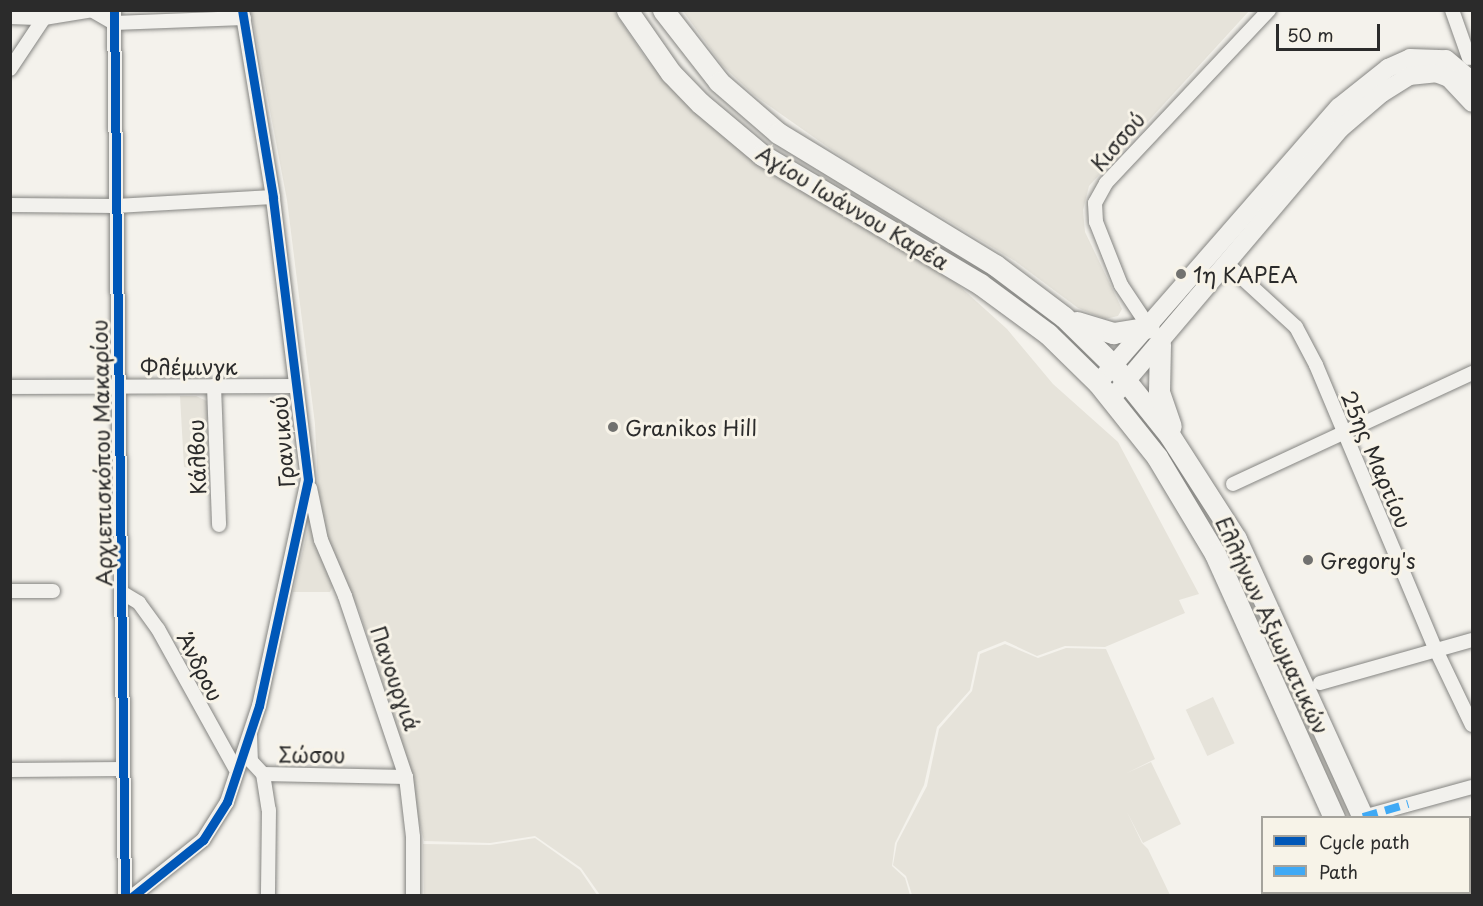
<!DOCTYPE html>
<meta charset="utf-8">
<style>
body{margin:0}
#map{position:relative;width:1483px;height:906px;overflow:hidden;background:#f4f2ec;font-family:"Playpen Sans",sans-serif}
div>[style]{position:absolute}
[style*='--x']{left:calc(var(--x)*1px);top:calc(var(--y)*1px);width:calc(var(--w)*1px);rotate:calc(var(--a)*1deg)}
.green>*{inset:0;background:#e6e3da;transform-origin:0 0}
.roads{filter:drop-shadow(0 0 2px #858582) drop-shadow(0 0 2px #858582)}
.street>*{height:14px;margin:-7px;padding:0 7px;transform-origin:7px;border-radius:7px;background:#f2f1ed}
.secondary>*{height:18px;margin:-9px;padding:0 9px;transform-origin:9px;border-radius:9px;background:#f2f1ed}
.primary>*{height:21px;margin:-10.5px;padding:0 10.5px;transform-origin:10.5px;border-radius:10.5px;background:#f2f1ed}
.quiet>*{height:8px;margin-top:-4px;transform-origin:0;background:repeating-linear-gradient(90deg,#3fa9f5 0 15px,transparent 0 23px)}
.cycleway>*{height:9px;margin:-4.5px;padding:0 4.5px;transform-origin:4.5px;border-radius:4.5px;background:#0057b8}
.dots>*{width:16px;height:16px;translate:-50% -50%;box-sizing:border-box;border:3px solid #f7f3e8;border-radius:50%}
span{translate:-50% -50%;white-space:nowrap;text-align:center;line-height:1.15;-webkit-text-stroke:6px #f7f3e8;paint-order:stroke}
.street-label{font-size:21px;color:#2b2b2b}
.poi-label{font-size:21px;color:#2b2b2b}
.left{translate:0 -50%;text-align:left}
.frame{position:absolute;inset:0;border:12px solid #2b2b2b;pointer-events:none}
.legend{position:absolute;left:1261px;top:816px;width:210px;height:78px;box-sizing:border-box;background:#f7f3e8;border:2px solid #a5a39c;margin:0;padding:8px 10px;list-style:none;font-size:18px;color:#2b2b2b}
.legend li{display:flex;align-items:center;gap:12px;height:30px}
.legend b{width:30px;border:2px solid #a5a39c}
.scale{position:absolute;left:1276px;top:24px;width:104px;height:27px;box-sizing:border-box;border:3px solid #2b2b2b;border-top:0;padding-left:8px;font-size:18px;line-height:21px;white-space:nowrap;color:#2b2b2b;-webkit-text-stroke:4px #f7f3e8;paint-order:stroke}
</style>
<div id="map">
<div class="green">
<i style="clip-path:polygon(251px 11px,614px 11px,645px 57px,693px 105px,956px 283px,1007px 329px,1053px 384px,1118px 442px,1199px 594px,1179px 600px,1185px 613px,1105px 647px,1065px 646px,1037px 656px,1005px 641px,978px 652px,970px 690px,937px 727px,924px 785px,895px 843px,892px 866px,905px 878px,910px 895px,600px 895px,581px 868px,535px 836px,490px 843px,424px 841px,392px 712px,359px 610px,329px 547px,318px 489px,315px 424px,287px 200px)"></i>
<i style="clip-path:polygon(683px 11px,1249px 11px,1089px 186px,1083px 210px,1085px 232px,1122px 309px,1118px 316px,1105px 319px,1078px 308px,1015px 261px,842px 157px,754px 95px,722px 65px)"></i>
<i style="clip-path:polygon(180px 396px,196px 396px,207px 401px,209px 471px,184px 467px)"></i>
<i style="clip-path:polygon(1126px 398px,1172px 454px,1220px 533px,1352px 817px,1344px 817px)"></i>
<i style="clip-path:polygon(309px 524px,333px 586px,330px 592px,293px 592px)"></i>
<i style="clip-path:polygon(1005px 644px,1038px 658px,1066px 648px,1106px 649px,1155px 759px,1127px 773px,1151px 762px,1181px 824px,1143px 843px,1127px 812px,1142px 843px,1148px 849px,1170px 895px,912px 895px,906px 876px,893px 865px,897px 843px,927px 786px,939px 729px,972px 691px,980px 654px)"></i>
<i style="left:1213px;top:697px;width:51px;height:30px;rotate:65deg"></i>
<i style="clip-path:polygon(535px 838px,580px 870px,597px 895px,424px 895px,423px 844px,490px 845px)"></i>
</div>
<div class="roads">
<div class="street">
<i style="--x:114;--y:10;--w:886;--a:89.29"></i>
<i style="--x:1452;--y:10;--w:51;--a:70.5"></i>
<i style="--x:93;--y:11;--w:24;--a:30"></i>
<i style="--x:114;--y:23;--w:130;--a:-2.2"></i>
<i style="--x:10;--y:17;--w:34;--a:2"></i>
<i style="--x:44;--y:18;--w:51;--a:-9.1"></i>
<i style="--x:10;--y:69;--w:61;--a:-56.3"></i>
<i style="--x:10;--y:205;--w:106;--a:0.5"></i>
<i style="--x:116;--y:206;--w:157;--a:-3.3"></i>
<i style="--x:1227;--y:264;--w:93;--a:42.4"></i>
<i style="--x:1296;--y:327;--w:43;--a:62.2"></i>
<i style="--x:1316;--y:365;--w:309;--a:67.2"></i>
<i style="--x:1436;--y:650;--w:83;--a:64.4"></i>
<i style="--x:1149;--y:327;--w:50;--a:-123.7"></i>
<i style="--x:1121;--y:285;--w:68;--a:-111.6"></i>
<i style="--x:1096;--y:222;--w:19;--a:-93"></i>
<i style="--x:1095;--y:203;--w:23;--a:-61"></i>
<i style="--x:1106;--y:183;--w:238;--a:-46.7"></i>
<i style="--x:214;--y:386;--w:139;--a:87.9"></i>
<i style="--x:10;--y:387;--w:286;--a:-0.2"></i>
<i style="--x:1233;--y:484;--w:264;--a:-24.9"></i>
<i style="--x:310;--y:488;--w:53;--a:78.1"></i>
<i style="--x:321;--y:540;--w:61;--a:66.8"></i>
<i style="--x:345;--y:596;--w:191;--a:71.4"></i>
<i style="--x:406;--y:777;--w:60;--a:83.3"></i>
<i style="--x:413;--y:837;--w:59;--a:90"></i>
<i style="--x:10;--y:591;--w:43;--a:0"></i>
<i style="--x:121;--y:592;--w:21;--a:31"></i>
<i style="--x:139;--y:603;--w:32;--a:54"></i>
<i style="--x:158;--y:629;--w:159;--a:61"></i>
<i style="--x:1320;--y:683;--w:158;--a:-15.8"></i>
<i style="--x:250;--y:735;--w:26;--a:88"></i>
<i style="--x:251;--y:761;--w:18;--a:47"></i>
<i style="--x:263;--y:774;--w:143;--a:1.2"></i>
<i style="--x:10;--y:770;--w:113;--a:-0.5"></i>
<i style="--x:263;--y:774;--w:36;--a:81"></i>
<i style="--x:269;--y:810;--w:86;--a:90.7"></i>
<i style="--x:1363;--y:817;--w:113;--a:-15.4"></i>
<i style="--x:133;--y:896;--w:90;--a:-38.7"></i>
<i style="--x:203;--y:840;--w:45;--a:-57.7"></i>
<i style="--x:227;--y:802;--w:101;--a:-71.6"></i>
<i style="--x:259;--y:706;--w:231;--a:-77.8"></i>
<i style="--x:308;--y:480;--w:285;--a:-97.1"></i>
<i style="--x:273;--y:197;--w:190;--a:-99.4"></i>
</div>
<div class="secondary">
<i style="--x:1098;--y:383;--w:366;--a:-48.9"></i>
<i style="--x:1339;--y:107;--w:63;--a:-38.5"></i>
<i style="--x:1388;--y:68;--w:24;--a:-24"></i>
<i style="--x:1410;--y:58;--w:36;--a:2"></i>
<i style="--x:1446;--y:59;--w:34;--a:40"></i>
<i style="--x:1117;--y:392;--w:345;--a:-49.7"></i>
<i style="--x:1340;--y:129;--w:55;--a:-40.6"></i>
<i style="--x:1382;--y:93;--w:32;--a:-32"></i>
<i style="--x:1409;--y:76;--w:27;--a:-6"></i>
<i style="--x:1436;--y:73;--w:14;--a:21"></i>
<i style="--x:1449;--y:78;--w:34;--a:47"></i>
</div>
<div class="primary">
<i style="--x:627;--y:10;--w:77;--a:55.1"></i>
<i style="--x:671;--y:73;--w:42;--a:46"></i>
<i style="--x:700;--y:103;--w:81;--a:40"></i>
<i style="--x:762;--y:155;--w:253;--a:30.6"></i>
<i style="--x:980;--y:284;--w:84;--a:36.3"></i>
<i style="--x:1048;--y:334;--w:70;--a:44.4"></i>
<i style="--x:1098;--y:383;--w:95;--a:51.4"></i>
<i style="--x:1157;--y:457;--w:113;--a:59.1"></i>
<i style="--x:1215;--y:554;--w:290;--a:65.7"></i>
<i style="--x:663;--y:10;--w:91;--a:52.1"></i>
<i style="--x:719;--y:82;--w:78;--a:40.8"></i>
<i style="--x:778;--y:133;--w:254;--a:31.3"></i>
<i style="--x:995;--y:265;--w:86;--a:37"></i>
<i style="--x:1064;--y:317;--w:70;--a:44.4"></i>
<i style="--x:1114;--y:366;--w:90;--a:51.3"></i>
<i style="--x:1170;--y:436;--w:122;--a:57.3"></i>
<i style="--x:1236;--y:539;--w:307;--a:65.5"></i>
<i style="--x:1077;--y:322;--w:38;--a:17"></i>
<i style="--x:1113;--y:333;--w:36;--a:-9"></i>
<i style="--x:1160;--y:344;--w:48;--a:91.2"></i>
<i style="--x:1159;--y:392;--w:36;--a:71"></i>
<i style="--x:1368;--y:892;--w:4;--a:76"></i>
<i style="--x:1395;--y:892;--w:4;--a:76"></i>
</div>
</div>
<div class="quiet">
<i style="--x:1363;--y:817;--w:47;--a:-16.1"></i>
</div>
<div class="cycleway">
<i style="--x:114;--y:10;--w:886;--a:89.29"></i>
<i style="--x:133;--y:896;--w:90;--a:-38.7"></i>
<i style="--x:203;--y:840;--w:45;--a:-57.7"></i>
<i style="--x:227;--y:802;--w:101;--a:-71.6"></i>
<i style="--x:259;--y:706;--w:231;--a:-77.8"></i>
<i style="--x:308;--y:480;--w:285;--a:-97.1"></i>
<i style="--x:273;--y:197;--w:190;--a:-99.4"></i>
</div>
<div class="dots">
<i style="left:1181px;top:274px;background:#71716f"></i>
<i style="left:613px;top:427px;background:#71716f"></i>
<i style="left:1308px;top:560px;background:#71716f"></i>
</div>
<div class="street-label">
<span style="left:1117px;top:141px;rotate:-49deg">Κισσού</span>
<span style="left:853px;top:207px;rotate:31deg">Αγίου Ιωάννου Καρέα</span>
<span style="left:189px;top:366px">Φλέμινγκ</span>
<span style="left:282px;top:442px;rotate:-95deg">Γρανικού</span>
<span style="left:101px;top:453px;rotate:-91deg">Αρχιεπισκόπου Μακαρίου</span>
<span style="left:196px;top:457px;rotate:-92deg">Κάλβου</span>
<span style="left:1377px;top:459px;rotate:67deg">25ης Μαρτίου</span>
<span style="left:1273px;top:625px;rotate:65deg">Ελλήνων Αξιωματικών</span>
<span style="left:201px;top:666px;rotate:63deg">Άνδρου</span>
<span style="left:396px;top:678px;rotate:71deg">Πανουργιά</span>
<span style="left:312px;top:754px;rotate:1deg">Σώσου</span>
</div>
<div class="poi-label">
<span class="left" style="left:1193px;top:274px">1η ΚΑΡΕΑ</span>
<span class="left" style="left:625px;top:427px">Granikos Hill</span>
<span class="left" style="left:1320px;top:560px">Gregory's</span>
</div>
<div class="frame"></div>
<ul class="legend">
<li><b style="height:8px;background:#0057b8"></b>Cycle path</li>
<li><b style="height:8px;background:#3fa9f5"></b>Path</li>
</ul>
<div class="scale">50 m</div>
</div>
